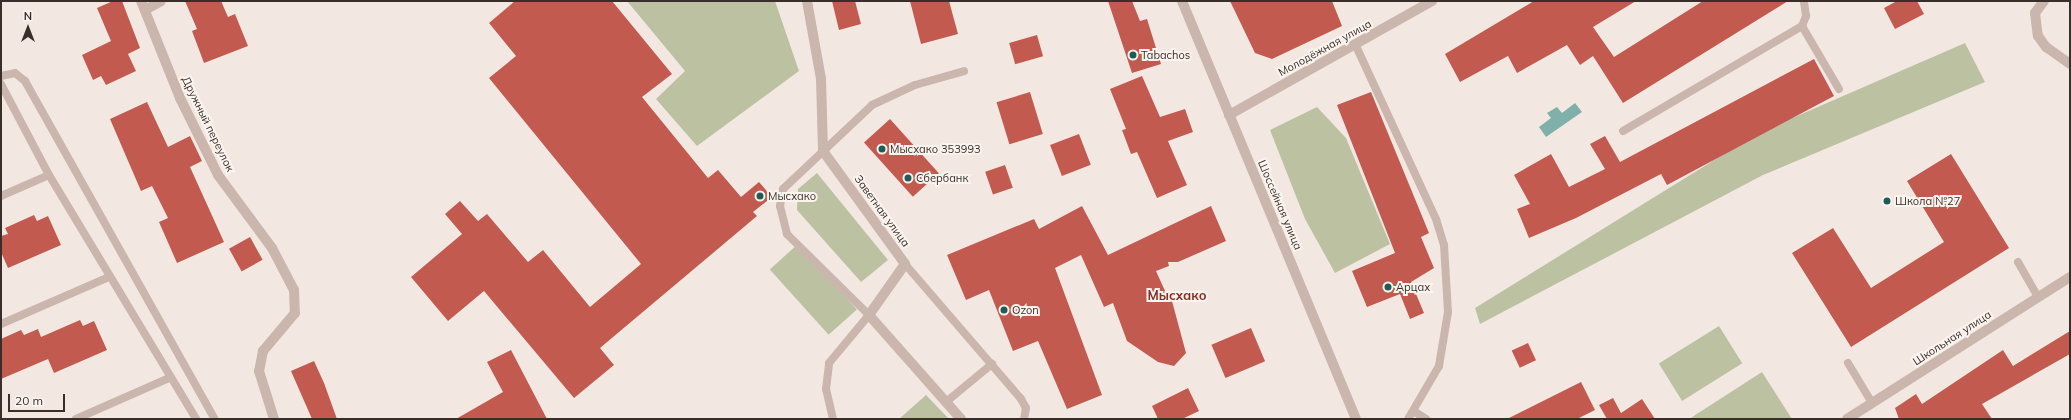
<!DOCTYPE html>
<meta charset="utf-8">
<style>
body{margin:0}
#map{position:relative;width:2071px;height:420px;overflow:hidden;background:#f3e8e1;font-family:Mulish,sans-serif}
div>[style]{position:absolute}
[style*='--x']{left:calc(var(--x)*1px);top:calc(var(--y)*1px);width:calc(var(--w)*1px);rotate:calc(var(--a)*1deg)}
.green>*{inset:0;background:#bcc2a1;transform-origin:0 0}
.water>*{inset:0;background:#80b0aa}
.building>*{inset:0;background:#c35a4f;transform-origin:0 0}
.service>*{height:8px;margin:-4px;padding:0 4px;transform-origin:4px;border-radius:4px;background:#cbb6ad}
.minor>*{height:10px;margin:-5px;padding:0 5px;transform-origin:5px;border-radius:5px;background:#cbb6ad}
.tertiary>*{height:10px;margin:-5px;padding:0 5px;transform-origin:5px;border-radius:5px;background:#cbb6ad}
.dots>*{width:11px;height:11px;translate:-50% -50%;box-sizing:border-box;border:2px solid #faf3ee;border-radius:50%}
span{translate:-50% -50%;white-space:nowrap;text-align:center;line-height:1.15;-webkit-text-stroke:4px #faf3ee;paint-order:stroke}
.street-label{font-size:11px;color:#3a2e2b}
.poi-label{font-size:11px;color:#3a2e2b}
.left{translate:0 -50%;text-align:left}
.quarter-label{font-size:13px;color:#872f26;font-weight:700}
.frame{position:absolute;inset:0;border:2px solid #3a2e2b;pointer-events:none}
.north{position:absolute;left:8px;top:8px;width:40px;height:40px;-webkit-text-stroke:3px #faf3ee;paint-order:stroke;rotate:0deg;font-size:11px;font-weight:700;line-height:16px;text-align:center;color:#3a2e2b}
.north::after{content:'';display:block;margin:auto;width:14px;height:18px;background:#3a2e2b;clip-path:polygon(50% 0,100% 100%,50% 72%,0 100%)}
.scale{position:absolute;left:8px;top:394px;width:57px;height:18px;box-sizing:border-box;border:2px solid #3a2e2b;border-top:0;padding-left:5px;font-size:12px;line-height:14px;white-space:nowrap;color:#3a2e2b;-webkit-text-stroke:3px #faf3ee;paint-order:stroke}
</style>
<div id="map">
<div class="green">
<i style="clip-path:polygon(627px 1px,775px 1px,799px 71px,697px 146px,656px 99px,685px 71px)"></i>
<i style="clip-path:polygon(1965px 43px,1985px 82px,1763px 175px,1480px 324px,1475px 308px,1758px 133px)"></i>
<i style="clip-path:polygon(1317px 107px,1346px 138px,1390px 244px,1335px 273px,1305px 219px,1270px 130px)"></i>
<i style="clip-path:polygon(817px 173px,888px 260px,861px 282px,797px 210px,798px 189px)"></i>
<i style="left:798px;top:244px;width:88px;height:38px;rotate:48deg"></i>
<i style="left:1719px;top:326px;width:44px;height:71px;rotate:58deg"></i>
<i style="clip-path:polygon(1762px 372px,1792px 419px,1689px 419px)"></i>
<i style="clip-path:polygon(926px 395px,949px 419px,899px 419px)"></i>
</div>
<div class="water">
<i style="clip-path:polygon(1575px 103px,1582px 112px,1546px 137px,1539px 127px,1551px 118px,1547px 113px,1557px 107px,1562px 113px)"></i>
</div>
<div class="building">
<i style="clip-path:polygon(113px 1px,122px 1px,140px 48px,128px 54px,136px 71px,106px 85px,101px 76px,93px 80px,82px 55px,111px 41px,97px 8px)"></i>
<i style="clip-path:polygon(185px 1px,221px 1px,228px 17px,235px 14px,248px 46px,204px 63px,192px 31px,197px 29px)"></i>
<i style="clip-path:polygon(515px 1px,612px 1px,672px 74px,642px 97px,708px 178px,718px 170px,741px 197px,759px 182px,772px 197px,753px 212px,757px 216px,600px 348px,614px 365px,574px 398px,484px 291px,448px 321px,411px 277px,462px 234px,445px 214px,460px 201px,478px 221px,487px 214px,528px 262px,543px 250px,590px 307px,641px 264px,489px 78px,516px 56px,489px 23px)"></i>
<i style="clip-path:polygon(832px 1px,855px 1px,861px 24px,839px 30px)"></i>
<i style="clip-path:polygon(910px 1px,949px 1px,958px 34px,921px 44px)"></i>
<i style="clip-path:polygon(1108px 1px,1132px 1px,1140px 21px,1147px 19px,1161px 64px,1132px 73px)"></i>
<i style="clip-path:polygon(1230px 1px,1332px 1px,1342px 26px,1272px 59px,1255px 53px)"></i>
<i style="clip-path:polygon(1534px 1px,1636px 1px,1593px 27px,1614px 57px,1703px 1px,1788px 1px,1623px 103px,1593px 56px,1580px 65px,1567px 45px,1517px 73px,1508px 56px,1460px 82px,1445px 54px)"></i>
<i style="clip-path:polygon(1897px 1px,1917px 1px,1924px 14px,1895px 29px,1884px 8px)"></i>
<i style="left:1037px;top:35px;width:22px;height:29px;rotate:74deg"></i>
<i style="clip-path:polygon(1814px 59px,1834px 96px,1667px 185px,1661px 174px,1576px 218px,1529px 238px,1517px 209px,1530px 204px,1514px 175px,1551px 154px,1569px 187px,1605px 169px,1590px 144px,1605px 136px,1620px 162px)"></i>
<i style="clip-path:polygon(1142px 76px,1160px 117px,1185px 109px,1193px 132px,1168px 141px,1187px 185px,1157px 198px,1137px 152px,1131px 154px,1122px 130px,1126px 129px,1110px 89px)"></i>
<i style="left:1030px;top:92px;width:44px;height:35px;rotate:73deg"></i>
<i style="clip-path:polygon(1371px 92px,1429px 233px,1421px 237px,1434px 268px,1411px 282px,1424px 313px,1410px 319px,1400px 294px,1367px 307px,1352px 271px,1395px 253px,1337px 105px)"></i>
<i style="clip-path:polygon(147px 102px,168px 147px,190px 136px,202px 161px,190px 167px,224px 242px,177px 263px,159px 222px,168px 218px,152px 186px,141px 191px,110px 119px)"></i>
<i style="left:890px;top:119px;width:73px;height:35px;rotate:48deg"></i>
<i style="left:1079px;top:134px;width:33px;height:31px;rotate:69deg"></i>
<i style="clip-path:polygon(1951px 154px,2009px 248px,1851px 347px,1792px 253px,1833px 228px,1871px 288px,1944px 242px,1907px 181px)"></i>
<i style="left:1005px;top:165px;width:24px;height:21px;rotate:71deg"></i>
<i style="clip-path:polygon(1082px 206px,1108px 255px,1211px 206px,1226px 241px,1178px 262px,1168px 262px,1169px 266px,1156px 271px,1170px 302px,1172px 301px,1186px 353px,1174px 366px,1158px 362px,1127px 341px,1113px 303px,1104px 307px,1081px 255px,1055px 268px,1102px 395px,1067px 409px,1038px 341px,1013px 351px,989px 290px,966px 300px,947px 255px,1034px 219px,1039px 229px)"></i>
<i style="clip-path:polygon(34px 215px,37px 221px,48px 216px,61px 245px,8px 268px,1px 252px,1px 236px,8px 234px,5px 228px)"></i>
<i style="left:250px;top:237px;width:26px;height:24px;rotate:61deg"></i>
<i style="clip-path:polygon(80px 320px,83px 326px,94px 321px,107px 350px,54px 373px,48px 359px,1px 379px,1px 339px,21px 330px,24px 335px,38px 329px,41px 337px)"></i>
<i style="left:1251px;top:328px;width:36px;height:43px;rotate:67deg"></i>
<i style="clip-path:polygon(2070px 331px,2070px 354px,1982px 404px,1992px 419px,1899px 419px,1895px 408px,1916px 394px,1922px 404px,2003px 350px,2013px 366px)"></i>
<i style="left:1528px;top:343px;width:19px;height:18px;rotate:65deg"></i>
<i style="clip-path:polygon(511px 350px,547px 419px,456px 419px,503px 392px,487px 362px)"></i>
<i style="clip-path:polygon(314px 361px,324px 383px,337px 419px,312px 419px,291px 371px)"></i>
<i style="clip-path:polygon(1581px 382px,1595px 410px,1577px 419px,1507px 419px)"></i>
<i style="clip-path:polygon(1188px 388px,1199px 411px,1182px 419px,1158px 419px,1152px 406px)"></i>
<i style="clip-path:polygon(1613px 398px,1621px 413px,1642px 399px,1655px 419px,1607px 419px,1599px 405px)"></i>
</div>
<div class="service">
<i style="--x:1802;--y:26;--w:73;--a:59.6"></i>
<i style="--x:1356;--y:46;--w:191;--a:65.2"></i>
<i style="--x:1436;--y:219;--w:27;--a:73"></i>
<i style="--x:1444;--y:245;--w:67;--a:86.6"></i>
<i style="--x:1448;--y:312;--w:55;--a:99.5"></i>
<i style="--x:1439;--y:366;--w:61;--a:120.3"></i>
<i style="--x:1;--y:76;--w:14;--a:-12"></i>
<i style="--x:15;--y:73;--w:13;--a:39"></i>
<i style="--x:25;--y:81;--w:388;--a:60.7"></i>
<i style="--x:1;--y:84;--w:103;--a:62.2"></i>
<i style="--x:49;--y:175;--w:285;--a:58.9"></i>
<i style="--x:1623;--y:131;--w:208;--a:-30.4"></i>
<i style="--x:1802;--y:26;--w:11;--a:-68"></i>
<i style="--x:1806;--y:16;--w:15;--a:-98"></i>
<i style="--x:1;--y:196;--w:52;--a:-23.6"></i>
<i style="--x:2018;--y:262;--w:40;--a:60.3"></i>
<i style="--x:905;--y:264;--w:178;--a:49.3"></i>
<i style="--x:1021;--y:399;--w:10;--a:61"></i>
<i style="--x:1026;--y:408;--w:11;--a:100"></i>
<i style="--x:1;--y:324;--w:118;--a:-23.5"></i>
<i style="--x:1848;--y:363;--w:47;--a:59"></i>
<i style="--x:946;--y:402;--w:60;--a:-39.6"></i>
<i style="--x:1415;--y:412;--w:13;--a:32"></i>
<i style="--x:76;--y:419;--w:102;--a:-23.8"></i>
<i style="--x:833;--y:419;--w:31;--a:-103"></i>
<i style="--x:826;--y:389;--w:26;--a:-83"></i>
<i style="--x:829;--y:363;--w:62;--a:-50.2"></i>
<i style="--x:869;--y:315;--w:115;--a:-135.4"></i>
<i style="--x:787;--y:234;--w:29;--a:-104"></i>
<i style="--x:780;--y:206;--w:17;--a:-80"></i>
<i style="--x:783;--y:189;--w:122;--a:-43.3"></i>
<i style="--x:872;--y:105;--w:47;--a:-24.9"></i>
<i style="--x:915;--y:85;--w:51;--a:-15.9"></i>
</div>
<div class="minor">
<i style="--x:141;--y:1;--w:105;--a:68.1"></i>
<i style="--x:180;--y:98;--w:86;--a:63.7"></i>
<i style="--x:218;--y:175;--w:91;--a:53.5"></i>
<i style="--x:272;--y:248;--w:47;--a:62.4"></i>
<i style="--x:294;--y:290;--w:23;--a:88"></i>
<i style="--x:295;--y:313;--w:50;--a:130.1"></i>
<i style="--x:263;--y:351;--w:20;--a:101"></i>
<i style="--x:259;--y:371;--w:50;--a:72.6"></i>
<i style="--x:807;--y:1;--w:79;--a:79.8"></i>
<i style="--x:821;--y:79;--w:72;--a:88.4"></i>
<i style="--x:823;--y:151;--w:140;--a:54"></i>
<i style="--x:905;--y:264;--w:62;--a:125.2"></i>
<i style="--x:869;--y:315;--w:139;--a:48.5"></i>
<i style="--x:2044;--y:1;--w:15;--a:127"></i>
<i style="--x:2035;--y:13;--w:23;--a:83"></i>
<i style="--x:2038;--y:36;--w:14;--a:54"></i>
<i style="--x:2046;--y:47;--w:29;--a:35"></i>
<i style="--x:145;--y:10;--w:18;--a:-29"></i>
<i style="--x:1229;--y:115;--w:233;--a:-29.3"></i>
<i style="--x:1847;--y:419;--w:264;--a:-32.5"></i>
</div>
<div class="tertiary">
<i style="--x:1182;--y:1;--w:453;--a:67.4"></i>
</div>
<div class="dots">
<i style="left:1133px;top:55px;background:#215b56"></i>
<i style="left:882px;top:149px;background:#215b56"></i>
<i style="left:908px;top:178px;background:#215b56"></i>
<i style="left:760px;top:196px;background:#215b56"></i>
<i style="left:1887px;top:201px;background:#215b56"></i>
<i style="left:1388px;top:287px;background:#215b56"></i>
<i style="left:1004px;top:310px;background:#215b56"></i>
</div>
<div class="street-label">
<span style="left:1325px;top:48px;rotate:-29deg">Молодёжная улица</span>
<span style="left:208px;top:124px;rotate:64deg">Дружный переулок</span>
<span style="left:1280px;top:205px;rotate:67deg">Шоссейная улица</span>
<span style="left:882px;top:211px;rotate:54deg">Заветная улица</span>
<span style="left:1952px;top:338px;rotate:-33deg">Школьная улица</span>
</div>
<div class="poi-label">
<span class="left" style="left:1141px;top:55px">Tabachos</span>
<span class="left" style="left:890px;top:149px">Мысхако 353993</span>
<span class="left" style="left:916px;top:178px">Сбербанк</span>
<span class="left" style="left:768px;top:196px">Мысхако</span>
<span class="left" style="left:1895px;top:201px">Школа №27</span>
<span class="left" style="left:1396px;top:287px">Арцах</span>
<span class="left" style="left:1012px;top:310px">Ozon</span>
</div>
<div class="quarter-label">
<span style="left:1177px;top:295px">Мысхако</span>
</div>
<div class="frame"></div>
<div class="north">N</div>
<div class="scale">20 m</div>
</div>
